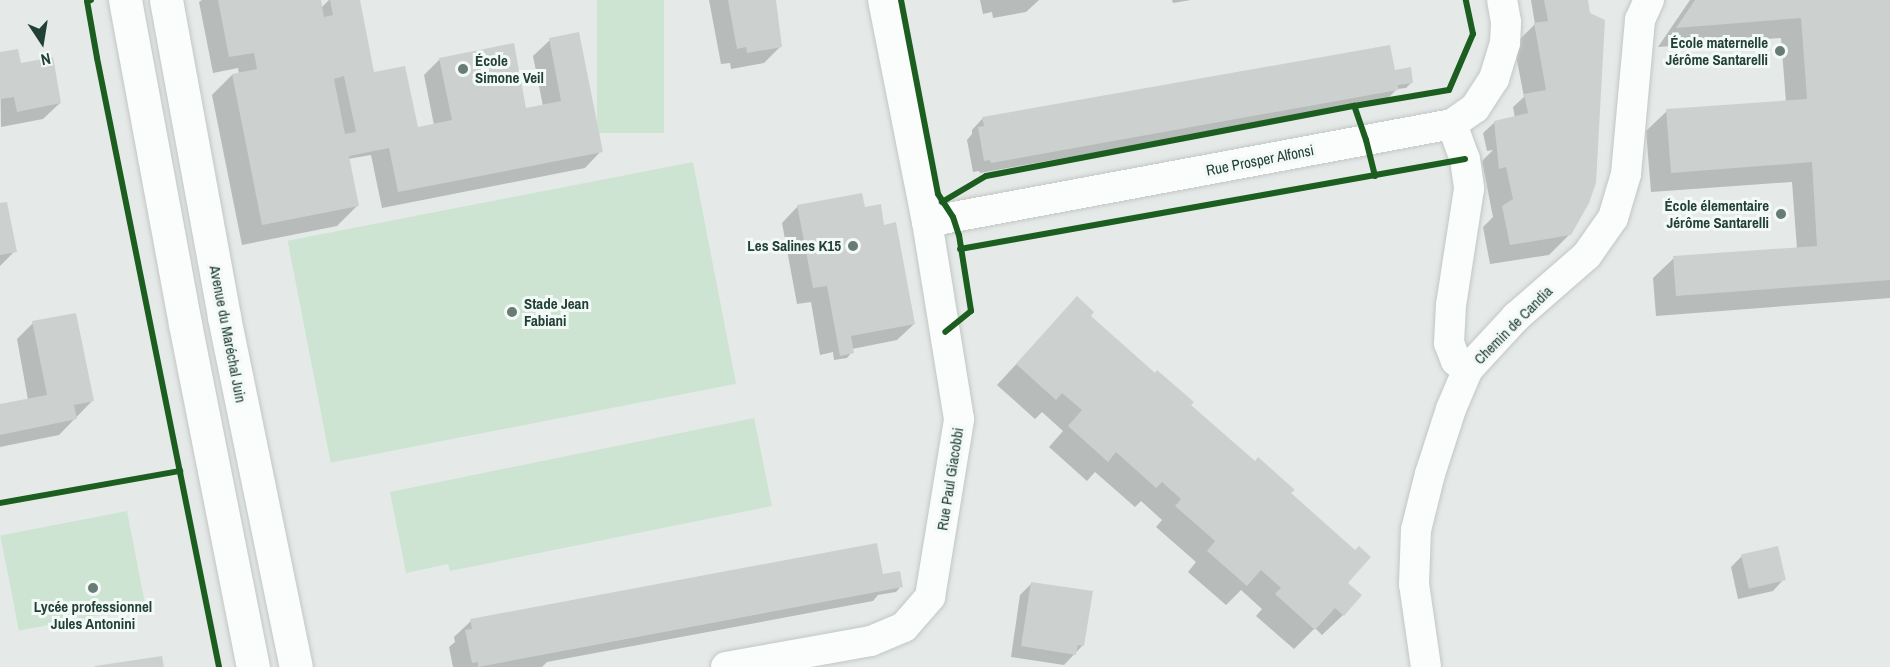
<!DOCTYPE html>
<meta charset="utf-8">
<style>
body{margin:0}
#map{position:relative;width:1890px;height:667px;overflow:hidden;background:#e5eae8;font-family:"Archivo Narrow",sans-serif}
div>[style]{position:absolute}
[style*='--x']{left:calc(var(--x)*1px);top:calc(var(--y)*1px);width:calc(var(--w)*1px);rotate:calc(var(--a)*1deg)}
.green>*{inset:0;background:#cde4d3;transform-origin:0 0}
.shadow>*{inset:0;background:#0003}
.building>*{inset:0;background:#ccd1cf;transform-origin:0 0}
.roads{filter:drop-shadow(0 0 2px #c2c7c5) drop-shadow(0 0 2px #c2c7c5)}
.street>*{height:30px;margin:-15px;padding:0 15px;transform-origin:15px;border-radius:15px;background:#fbfcfc}
.secondary>*{height:33px;margin:-16.5px;padding:0 16.5px;transform-origin:16.5px;border-radius:16.5px;background:#fbfcfc}
.cycleway>*{height:6px;margin:-3px;padding:0 3px;transform-origin:3px;border-radius:3px;background:#1b5e20}
.dots>*{width:16px;height:16px;translate:-50% -50%;box-sizing:border-box;border:3px solid #f3f9f6;border-radius:50%}
span{translate:-50% -50%;white-space:nowrap;text-align:center;line-height:1.15;-webkit-text-stroke:6px #f3f9f6;paint-order:stroke}
.poi-label{font-size:15px;color:#214036;font-weight:700}
.right{translate:-100% -50%;text-align:right}
.left{translate:0 -50%;text-align:left}
.street-label{font-size:15px;color:#214036}
.north{position:absolute;left:12px;top:12px;width:60px;height:60px;-webkit-text-stroke:4px #f3f9f6;paint-order:stroke;rotate:168deg;font-size:16px;font-weight:700;line-height:24px;text-align:center;color:#214036}
.north::after{content:'';display:block;margin:auto;width:21px;height:27px;background:#214036;clip-path:polygon(50% 0,100% 100%,50% 72%,0 100%)}
</style>
<div id="map">
<div class="green">
<i style="left:597px;top:0;width:67px;height:133px"></i>
<i style="left:693px;top:162px;width:226px;height:413px;rotate:79deg"></i>
<i style="clip-path:polygon(754px 418px,772px 506px,450px 571px,448px 564px,406px 573px,390px 492px)"></i>
<i style="left:127px;top:511px;width:97px;height:129px;rotate:79deg"></i>
</div>
<div class="shadow">
<i style="clip-path:polygon(202px 0,319px 0,321px 8px,329px 0,359px 0,373px 74px,416px 129px,434px 125px,424px 75px,440px 59px,525px 109px,543px 106px,533px 56px,550px 40px,601px 151px,585px 168px,382px 208px,371px 155px,348px 159px,357px 206px,337px 226px,242px 245px,212px 95px,232px 75px,239px 74px,238px 68px,213px 73px,199px 2px)"></i>
<i style="clip-path:polygon(709px 0,773px 0,780px 47px,764px 63px,731px 69px,730px 63px,721px 64px)"></i>
<i style="clip-path:polygon(980px 0,1039px 0,1026px 12px,993px 18px,992px 12px,983px 14px)"></i>
<i style="clip-path:polygon(1172px 0,1191px 0,1173px 3px)"></i>
<i style="clip-path:polygon(1531px 0,1586px 0,1570px 234px,1549px 255px,1490px 264px,1483px 227px,1493px 217px,1482px 161px,1493px 150px,1487px 151px,1483px 133px,1495px 122px,1515px 118px,1513px 107px,1524px 97px,1514px 45px,1535px 24px)"></i>
<i style="clip-path:polygon(1690px 0,1890px 0,1890px 298px,1656px 316px,1653px 278px,1674px 258px,1797px 249px,1792px 182px,1651px 192px,1646px 131px,1667px 111px,1786px 102px,1781px 38px,1658px 47px)"></i>
<i style="clip-path:polygon(0 53px,20px 65px,60px 103px,43px 119px,1px 127px)"></i>
<i style="clip-path:polygon(1394px 73px,1412px 82px,1406px 88px,1397px 89px,1385px 101px,980px 173px,979px 171px,973px 172px,967px 140px,972px 134px,972px 130px,983px 118px)"></i>
<i style="clip-path:polygon(0 204px,15px 251px,0 266px)"></i>
<i style="clip-path:polygon(798px 206px,864px 209px,883px 226px,914px 324px,897px 340px,852px 349px,852px 352px,847px 358px,834px 360px,833px 352px,820px 355px,811px 302px,797px 304px,782px 223px)"></i>
<i style="clip-path:polygon(1077px 298px,1089px 316px,1289px 493px,1346px 583px,1343px 615px,1322px 635px,1315px 628px,1294px 649px,1256px 616px,1262px 609px,1241px 590px,1226px 605px,1188px 572px,1196px 562px,1156px 527px,1162px 520px,1141px 501px,1135px 507px,1095px 472px,1087px 481px,1049px 447px,1063px 431px,1042px 412px,1035px 419px,997px 385px)"></i>
<i style="clip-path:polygon(33px 323px,92px 401px,59px 435px,0 447px,0 405px,28px 400px,17px 339px)"></i>
<i style="clip-path:polygon(1742px 556px,1784px 579px,1773px 591px,1738px 599px,1731px 567px)"></i>
<i style="clip-path:polygon(881px 576px,901px 586px,896px 592px,878px 595px,873px 601px,547px 662px,542px 667px,453px 667px,449px 647px,455px 642px,454px 637px,471px 621px)"></i>
<i style="clip-path:polygon(1032px 583px,1083px 645px,1064px 665px,1011px 657px,1020px 595px)"></i>
</div>
<div class="building">
<i style="clip-path:polygon(evenodd,218px 0,321px 0,324px 17px,333px 15px,330px 0,360px 0,374px 72px,405px 66px,418px 127px,452px 120px,439px 58px,514px 43px,526px 108px,561px 101px,549px 38px,579px 32px,603px 152px,398px 192px,389px 148px,349px 156px,359px 206px,262px 225px,232px 74px,257px 69px,254px 53px,229px 57px,218px 0,344px 76px,356px 132px,345px 134px,334px 79px,344px 76px)"></i>
<i style="clip-path:polygon(728px 0,776px 0,782px 47px,747px 53px,746px 47px,737px 49px)"></i>
<i style="clip-path:polygon(1544px 0,1588px 0,1590px 13px,1605px 20px,1596px 183px,1589px 203px,1571px 235px,1510px 245px,1502px 206px,1513px 199px,1506px 167px,1499px 169px,1494px 121px,1528px 113px,1524px 94px,1546px 90px,1534px 23px,1548px 21px)"></i>
<i style="clip-path:polygon(1695px 0,1890px 0,1890px 280px,1676px 296px,1673px 256px,1817px 246px,1812px 162px,1671px 173px,1666px 109px,1807px 99px,1801px 18px,1676px 28px)"></i>
<i style="clip-path:polygon(1390px 45px,1395px 70px,1411px 67px,1413px 83px,1398px 85px,1398px 90px,991px 163px,990px 160px,984px 161px,978px 127px,984px 126px,982px 117px)"></i>
<i style="clip-path:polygon(18px 49px,21px 63px,53px 57px,61px 103px,17px 112px,14px 97px,0 99px,0 52px)"></i>
<i style="clip-path:polygon(862px 193px,865px 207px,881px 204px,884px 225px,896px 222px,915px 324px,851px 336px,854px 353px,840px 356px,827px 286px,813px 288px,797px 205px)"></i>
<i style="clip-path:polygon(7px 202px,17px 252px,0 255px,0 203px)"></i>
<i style="clip-path:polygon(1077px 296px,1094px 312px,1091px 316px,1155px 373px,1157px 370px,1194px 402px,1191px 405px,1255px 461px,1258px 457px,1295px 490px,1291px 493px,1355px 550px,1359px 546px,1371px 557px,1348px 583px,1362px 595px,1344px 616px,1335px 608px,1315px 630px,1275px 594px,1281px 588px,1261px 570px,1247px 586px,1207px 551px,1215px 541px,1175px 506px,1181px 499px,1162px 482px,1156px 488px,1116px 452px,1108px 462px,1068px 426px,1082px 410px,1062px 393px,1056px 400px,1016px 364px)"></i>
<i style="clip-path:polygon(76px 313px,94px 401px,74px 405px,77px 419px,0 435px,0 404px,47px 395px,32px 321px)"></i>
<i style="clip-path:polygon(877px 543px,883px 574px,900px 571px,903px 587px,478px 667px,478px 662px,472px 663px,465px 630px,472px 629px,470px 619px)"></i>
<i style="left:1778px;top:546px;width:35px;height:38px;rotate:77deg"></i>
<i style="clip-path:polygon(1031px 582px,1093px 591px,1084px 646px,1078px 645px,1076px 655px,1021px 646px)"></i>
<i style="clip-path:polygon(162px 656px,164px 667px,95px 667px,95px 666px)"></i>
</div>
<div class="roads">
<div class="street">
<i style="--x:1452;--y:124;--w:37;--a:70"></i>
<i style="--x:1465;--y:159;--w:30;--a:82"></i>
<i style="--x:1469;--y:189;--w:117;--a:98.8"></i>
<i style="--x:1451;--y:305;--w:38;--a:93"></i>
<i style="--x:1449;--y:343;--w:19;--a:69"></i>
<i style="--x:1456;--y:361;--w:14;--a:34"></i>
<i style="--x:927;--y:222;--w:534;--a:-10.57"></i>
<i style="--x:1452;--y:124;--w:28;--a:-35"></i>
<i style="--x:1475;--y:108;--w:35;--a:-57"></i>
<i style="--x:1494;--y:79;--w:38;--a:-73"></i>
<i style="--x:1505;--y:43;--w:21;--a:-87"></i>
<i style="--x:1506;--y:22;--w:22;--a:-100"></i>
<i style="--x:726;--y:667;--w:147;--a:-10.2"></i>
<i style="--x:871;--y:641;--w:36;--a:-23"></i>
<i style="--x:904;--y:627;--w:40;--a:-49"></i>
<i style="--x:930;--y:597;--w:180;--a:-80.7"></i>
<i style="--x:959;--y:419;--w:200;--a:-99.2"></i>
<i style="--x:927;--y:222;--w:226;--a:-101.2"></i>
<i style="--x:1426;--y:667;--w:84;--a:-98.2"></i>
<i style="--x:1414;--y:584;--w:54;--a:-87.9"></i>
<i style="--x:1416;--y:530;--w:58;--a:-76"></i>
<i style="--x:1430;--y:474;--w:68;--a:-72.1"></i>
<i style="--x:1451;--y:409;--w:43;--a:-67"></i>
<i style="--x:1468;--y:369;--w:71;--a:-47.3"></i>
<i style="--x:1516;--y:317;--w:94;--a:-41.1"></i>
<i style="--x:1587;--y:255;--w:45;--a:-54.9"></i>
<i style="--x:1613;--y:218;--w:46;--a:-73.5"></i>
<i style="--x:1626;--y:174;--w:155;--a:-84.8"></i>
<i style="--x:1640;--y:20;--w:22;--a:-66"></i>
</div>
<div class="secondary">
<i style="--x:125;--y:0;--w:330;--a:79.5"></i>
<i style="--x:185;--y:324;--w:350;--a:78.8"></i>
<i style="--x:166;--y:0;--w:322;--a:79.6"></i>
<i style="--x:224;--y:317;--w:357;--a:78.4"></i>
</div>
</div>
<div class="cycleway">
<i style="--x:91;--y:0;--w:4;--a:166"></i>
<i style="--x:87;--y:1;--w:58;--a:80"></i>
<i style="--x:97;--y:58;--w:621;--a:78.67"></i>
<i style="--x:901;--y:0;--w:197;--a:79.2"></i>
<i style="--x:938;--y:194;--w:27;--a:57"></i>
<i style="--x:953;--y:217;--w:19;--a:72"></i>
<i style="--x:959;--y:235;--w:77;--a:81"></i>
<i style="--x:971;--y:311;--w:33;--a:141"></i>
<i style="--x:1375;--y:176;--w:37;--a:-104"></i>
<i style="--x:1366;--y:140;--w:36;--a:-109"></i>
<i style="--x:1354;--y:106;--w:96;--a:-9.6"></i>
<i style="--x:1449;--y:90;--w:61;--a:-66.8"></i>
<i style="--x:1473;--y:34;--w:35;--a:-102"></i>
<i style="--x:942;--y:202;--w:51;--a:-30.6"></i>
<i style="--x:986;--y:176;--w:375;--a:-10.8"></i>
<i style="--x:960;--y:249;--w:513;--a:-10.11"></i>
<i style="--x:0;--y:503;--w:183;--a:-10.1"></i>
</div>
<div class="dots">
<i style="left:1780px;top:51px;background:#667c74"></i>
<i style="left:463px;top:69px;background:#667c74"></i>
<i style="left:1781px;top:214px;background:#667c74"></i>
<i style="left:853px;top:246px;background:#667c74"></i>
<i style="left:512px;top:312px;background:#667c74"></i>
<i style="left:93px;top:588px;background:#667c74"></i>
</div>
<div class="poi-label">
<span class="right" style="left:1768px;top:51px">École maternelle<br>Jérôme Santarelli</span>
<span class="left" style="left:475px;top:69px">École<br>Simone Veil</span>
<span class="right" style="left:1769px;top:214px">École élementaire<br>Jérôme Santarelli</span>
<span class="right" style="left:841px;top:246px">Les Salines K15</span>
<span class="left" style="left:524px;top:312px">Stade Jean<br>Fabiani</span>
<span style="left:93px;top:615px">Lycée professionnel<br>Jules Antonini</span>
</div>
<div class="street-label">
<span style="left:1260px;top:160px;rotate:-11deg">Rue Prosper Alfonsi</span>
<span style="left:1513px;top:325px;rotate:-45deg">Chemin de Candia</span>
<span style="left:228px;top:334px;rotate:79deg">Avenue du Maréchal Juin</span>
<span style="left:950px;top:479px;rotate:-81deg">Rue Paul Giacobbi</span>
</div>
<div class="north">N</div>
</div>
